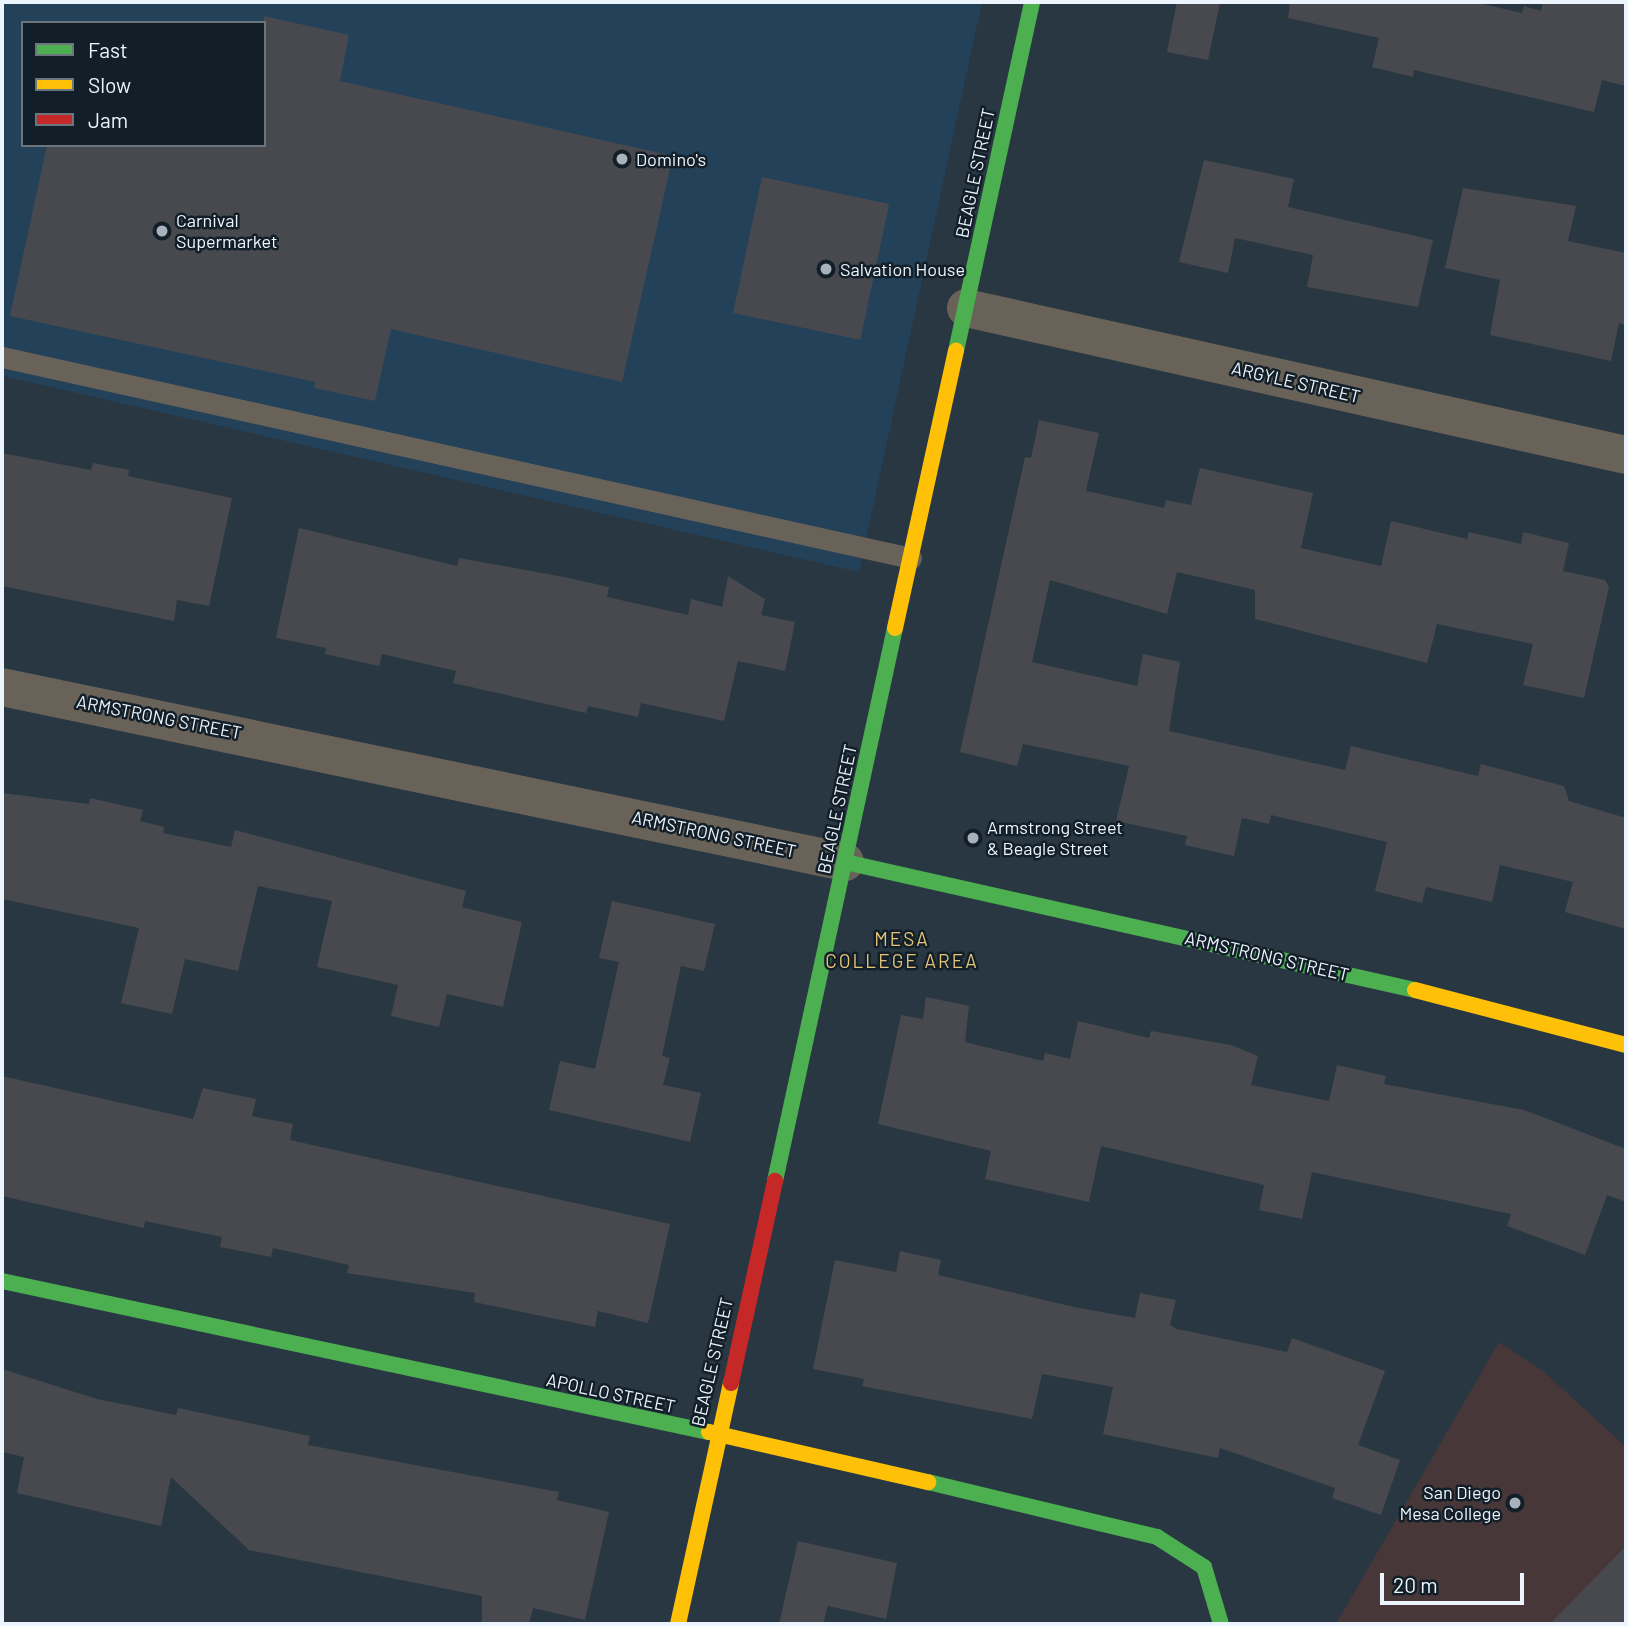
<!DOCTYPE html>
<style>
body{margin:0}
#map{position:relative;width:1628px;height:1626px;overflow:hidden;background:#283742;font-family:Barlow,sans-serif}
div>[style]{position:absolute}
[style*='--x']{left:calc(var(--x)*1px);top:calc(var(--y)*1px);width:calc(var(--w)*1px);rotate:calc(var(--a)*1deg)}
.built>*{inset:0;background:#234159}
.education>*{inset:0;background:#473738}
.building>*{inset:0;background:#48494f;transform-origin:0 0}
.lane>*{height:21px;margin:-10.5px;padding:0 10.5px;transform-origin:10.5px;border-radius:10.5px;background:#696259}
.street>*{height:38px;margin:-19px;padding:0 19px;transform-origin:19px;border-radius:19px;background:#696259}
.fast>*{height:16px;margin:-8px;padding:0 8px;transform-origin:8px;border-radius:8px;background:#4caf50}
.slow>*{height:16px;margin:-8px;padding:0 8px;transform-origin:8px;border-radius:8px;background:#ffc107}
.jam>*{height:16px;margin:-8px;padding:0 8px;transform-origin:8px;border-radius:8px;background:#c62828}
.dots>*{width:19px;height:19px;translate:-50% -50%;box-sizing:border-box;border:4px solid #131f28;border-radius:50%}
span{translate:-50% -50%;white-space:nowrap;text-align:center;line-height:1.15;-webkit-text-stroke:5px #131f28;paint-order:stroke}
.poi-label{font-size:18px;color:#ecf5fd}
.left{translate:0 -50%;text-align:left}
.right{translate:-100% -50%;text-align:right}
.street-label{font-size:18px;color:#ecf5fd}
.neighbourhood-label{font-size:19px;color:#e4c278;letter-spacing:2px}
.frame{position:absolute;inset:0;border:4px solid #ecf5fd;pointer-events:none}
.legend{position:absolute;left:21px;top:21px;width:245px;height:126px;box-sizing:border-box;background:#131f28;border:2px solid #6a757d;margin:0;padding:9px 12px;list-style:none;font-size:21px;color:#ecf5fd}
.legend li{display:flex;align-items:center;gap:14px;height:35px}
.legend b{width:35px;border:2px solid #6a757d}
.scale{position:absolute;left:1380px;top:1573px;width:144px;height:32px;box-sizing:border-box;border:4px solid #ecf5fd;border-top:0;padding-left:9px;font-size:21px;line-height:24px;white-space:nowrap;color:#ecf5fd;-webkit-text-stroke:5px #131f28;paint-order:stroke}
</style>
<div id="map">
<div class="built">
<i style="clip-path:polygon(evenodd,2px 2px,982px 2px,859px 572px,2px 376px,2px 2px,23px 23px,264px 23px,264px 145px,23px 145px,23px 23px)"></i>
</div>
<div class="education">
<i style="clip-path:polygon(1499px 1342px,1543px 1371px,1626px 1447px,1626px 1624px,1336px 1624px)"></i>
</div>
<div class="building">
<i style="clip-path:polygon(1177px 2px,1220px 2px,1208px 60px,1167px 52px)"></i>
<i style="clip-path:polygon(1290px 2px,1474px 2px,1522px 13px,1524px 6px,1541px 11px,1543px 2px,1626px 2px,1626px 86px,1602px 80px,1594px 112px,1414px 70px,1413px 77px,1372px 67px,1379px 38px,1288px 18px)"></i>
<i style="clip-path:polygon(264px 16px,349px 35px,340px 81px,673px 156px,622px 382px,391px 329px,375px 401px,314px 388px,315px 382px,10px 316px,47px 145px,264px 145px)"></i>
<i style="clip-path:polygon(1204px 160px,1294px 179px,1288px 207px,1433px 240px,1418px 307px,1307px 287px,1313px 255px,1235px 238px,1228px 273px,1179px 262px)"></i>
<i style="left:762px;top:177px;width:130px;height:139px;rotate:12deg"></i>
<i style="clip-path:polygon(1463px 188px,1576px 206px,1568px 241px,1626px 253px,1626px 325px,1619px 323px,1611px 361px,1490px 335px,1500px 280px,1445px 268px)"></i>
<i style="clip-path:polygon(1039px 420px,1099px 433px,1086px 491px,1164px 508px,1166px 500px,1191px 505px,1200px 468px,1313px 493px,1301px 548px,1381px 566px,1391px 521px,1467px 539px,1469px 532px,1521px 544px,1523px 532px,1569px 543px,1563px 571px,1605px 580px,1609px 587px,1584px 698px,1523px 685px,1533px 644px,1437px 624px,1427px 663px,1255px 619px,1255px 590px,1177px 572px,1167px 614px,1050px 580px,1032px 662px,1137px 686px,1143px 654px,1180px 662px,1169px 731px,1345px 770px,1351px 746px,1478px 776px,1481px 764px,1564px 786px,1569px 801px,1626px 818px,1626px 929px,1565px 912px,1573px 882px,1500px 865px,1492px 902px,1426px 887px,1422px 903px,1375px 891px,1387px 842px,1271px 815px,1269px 824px,1242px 818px,1234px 856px,1185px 845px,1187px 836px,1116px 821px,1129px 766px,1023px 744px,1017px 766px,960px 752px,1025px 457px,1031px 458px)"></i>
<i style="clip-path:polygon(2px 453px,91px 470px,93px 463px,129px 470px,128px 476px,232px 498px,209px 606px,177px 600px,174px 621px,2px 586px)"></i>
<i style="clip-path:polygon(299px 528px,457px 566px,459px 558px,564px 577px,609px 587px,607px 597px,688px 615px,691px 599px,722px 607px,728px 576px,765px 599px,761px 615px,795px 622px,785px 671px,738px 661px,724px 721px,641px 703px,638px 717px,588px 706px,586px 713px,453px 683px,456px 671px,382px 654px,379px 666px,325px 654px,326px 648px,276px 638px)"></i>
<i style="clip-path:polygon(2px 793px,89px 804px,90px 798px,143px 810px,140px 821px,164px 827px,163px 833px,231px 847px,235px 830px,466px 891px,462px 907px,522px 922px,503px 1007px,447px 994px,439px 1027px,391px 1016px,398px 985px,317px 967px,332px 901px,258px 886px,238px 971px,185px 959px,172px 1014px,121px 1003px,139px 928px,2px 899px)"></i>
<i style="clip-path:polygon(612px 901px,715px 924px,704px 971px,681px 966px,662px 1056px,670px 1058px,663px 1085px,701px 1093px,690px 1142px,549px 1110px,560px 1061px,595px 1069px,619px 962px,599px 958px)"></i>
<i style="clip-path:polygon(926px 997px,969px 1006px,965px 1042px,1043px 1061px,1045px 1053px,1070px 1059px,1078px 1021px,1149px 1038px,1151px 1031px,1231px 1045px,1258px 1056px,1251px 1085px,1329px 1101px,1337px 1065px,1386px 1076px,1384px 1084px,1524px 1110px,1626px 1149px,1626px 1202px,1607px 1195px,1585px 1255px,1507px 1226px,1511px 1214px,1312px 1172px,1302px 1219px,1259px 1210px,1264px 1185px,1101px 1146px,1089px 1202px,985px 1179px,991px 1151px,878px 1124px,901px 1015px,923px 1019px)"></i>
<i style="clip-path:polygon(2px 1076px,193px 1119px,203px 1088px,256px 1099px,252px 1116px,293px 1124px,290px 1140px,670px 1224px,648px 1323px,598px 1311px,595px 1327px,474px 1302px,475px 1293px,347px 1273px,349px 1265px,273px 1248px,271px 1257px,220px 1247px,222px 1237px,145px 1221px,144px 1228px,2px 1196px)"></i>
<i style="clip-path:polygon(900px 1251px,941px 1260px,938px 1275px,1074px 1307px,1135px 1318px,1140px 1293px,1176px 1300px,1170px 1325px,1177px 1329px,1287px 1352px,1292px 1338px,1385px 1371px,1358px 1445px,1400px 1460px,1381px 1515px,1332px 1498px,1335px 1488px,1220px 1448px,1218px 1458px,1103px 1434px,1113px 1387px,1042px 1374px,1032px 1419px,862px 1386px,864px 1379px,813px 1369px,835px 1260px,896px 1272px)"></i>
<i style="clip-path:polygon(2px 1369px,97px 1399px,176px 1415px,178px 1408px,310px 1436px,308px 1445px,559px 1492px,557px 1500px,609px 1512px,585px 1620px,533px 1608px,529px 1624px,482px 1624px,482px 1596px,249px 1550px,171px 1477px,161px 1526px,17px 1493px,24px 1457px,2px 1452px)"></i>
<i style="clip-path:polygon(798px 1541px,897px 1563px,886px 1619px,828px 1606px,823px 1624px,779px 1624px)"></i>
<i style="clip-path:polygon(1626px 1546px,1626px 1624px,1550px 1624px)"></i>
</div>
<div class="lane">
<i style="--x:2;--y:357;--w:931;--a:12.47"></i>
</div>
<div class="street">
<i style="--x:966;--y:308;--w:676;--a:12.56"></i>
<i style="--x:2;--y:687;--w:861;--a:11.73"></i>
</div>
<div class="fast">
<i style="--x:956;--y:351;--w:357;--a:-77.7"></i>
<i style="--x:845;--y:862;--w:584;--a:12.66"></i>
<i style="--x:775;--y:1181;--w:566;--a:-77.76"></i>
<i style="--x:2;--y:1281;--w:723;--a:12.06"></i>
<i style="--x:928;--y:1482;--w:236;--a:13.5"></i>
<i style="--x:1157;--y:1537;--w:56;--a:32.6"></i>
<i style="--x:1204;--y:1567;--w:59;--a:73.4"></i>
</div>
<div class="slow">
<i style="--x:895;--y:628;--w:284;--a:-77.6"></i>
<i style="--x:1415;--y:990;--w:218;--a:14.6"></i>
<i style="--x:709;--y:1432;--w:225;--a:12.9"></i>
<i style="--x:678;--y:1624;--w:247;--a:-77.6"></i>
</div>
<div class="jam">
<i style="--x:731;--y:1383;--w:207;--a:-77.7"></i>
</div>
<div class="dots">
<i style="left:622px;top:159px;background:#a7b2bc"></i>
<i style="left:162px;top:231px;background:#a7b2bc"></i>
<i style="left:826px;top:269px;background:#a7b2bc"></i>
<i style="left:973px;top:838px;background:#a7b2bc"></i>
<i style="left:1515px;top:1503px;background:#a7b2bc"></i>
</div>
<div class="poi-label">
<span class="left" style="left:636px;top:159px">Domino's</span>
<span class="left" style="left:176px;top:231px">Carnival<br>Supermarket</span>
<span class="left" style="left:840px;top:269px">Salvation House</span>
<span class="left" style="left:987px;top:838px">Armstrong Street<br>&amp; Beagle Street</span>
<span class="right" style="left:1501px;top:1503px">San Diego<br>Mesa College</span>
</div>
<div class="street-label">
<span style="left:975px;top:173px;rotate:-78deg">BEAGLE STREET</span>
<span style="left:1296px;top:382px;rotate:13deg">ARGYLE STREET</span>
<span style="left:159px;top:717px;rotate:11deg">ARMSTRONG STREET</span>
<span style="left:837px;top:809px;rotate:-78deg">BEAGLE STREET</span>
<span style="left:714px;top:834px;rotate:12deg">ARMSTRONG STREET</span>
<span style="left:1267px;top:956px;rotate:13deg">ARMSTRONG STREET</span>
<span style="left:712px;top:1362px;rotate:-77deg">BEAGLE STREET</span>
<span style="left:611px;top:1393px;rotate:12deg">APOLLO STREET</span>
</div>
<div class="neighbourhood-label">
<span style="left:902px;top:950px">MESA<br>COLLEGE AREA</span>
</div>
<div class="frame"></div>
<ul class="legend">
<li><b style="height:9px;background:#4caf50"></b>Fast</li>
<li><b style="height:9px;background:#ffc107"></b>Slow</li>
<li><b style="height:9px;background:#c62828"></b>Jam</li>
</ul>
<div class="scale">20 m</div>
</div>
